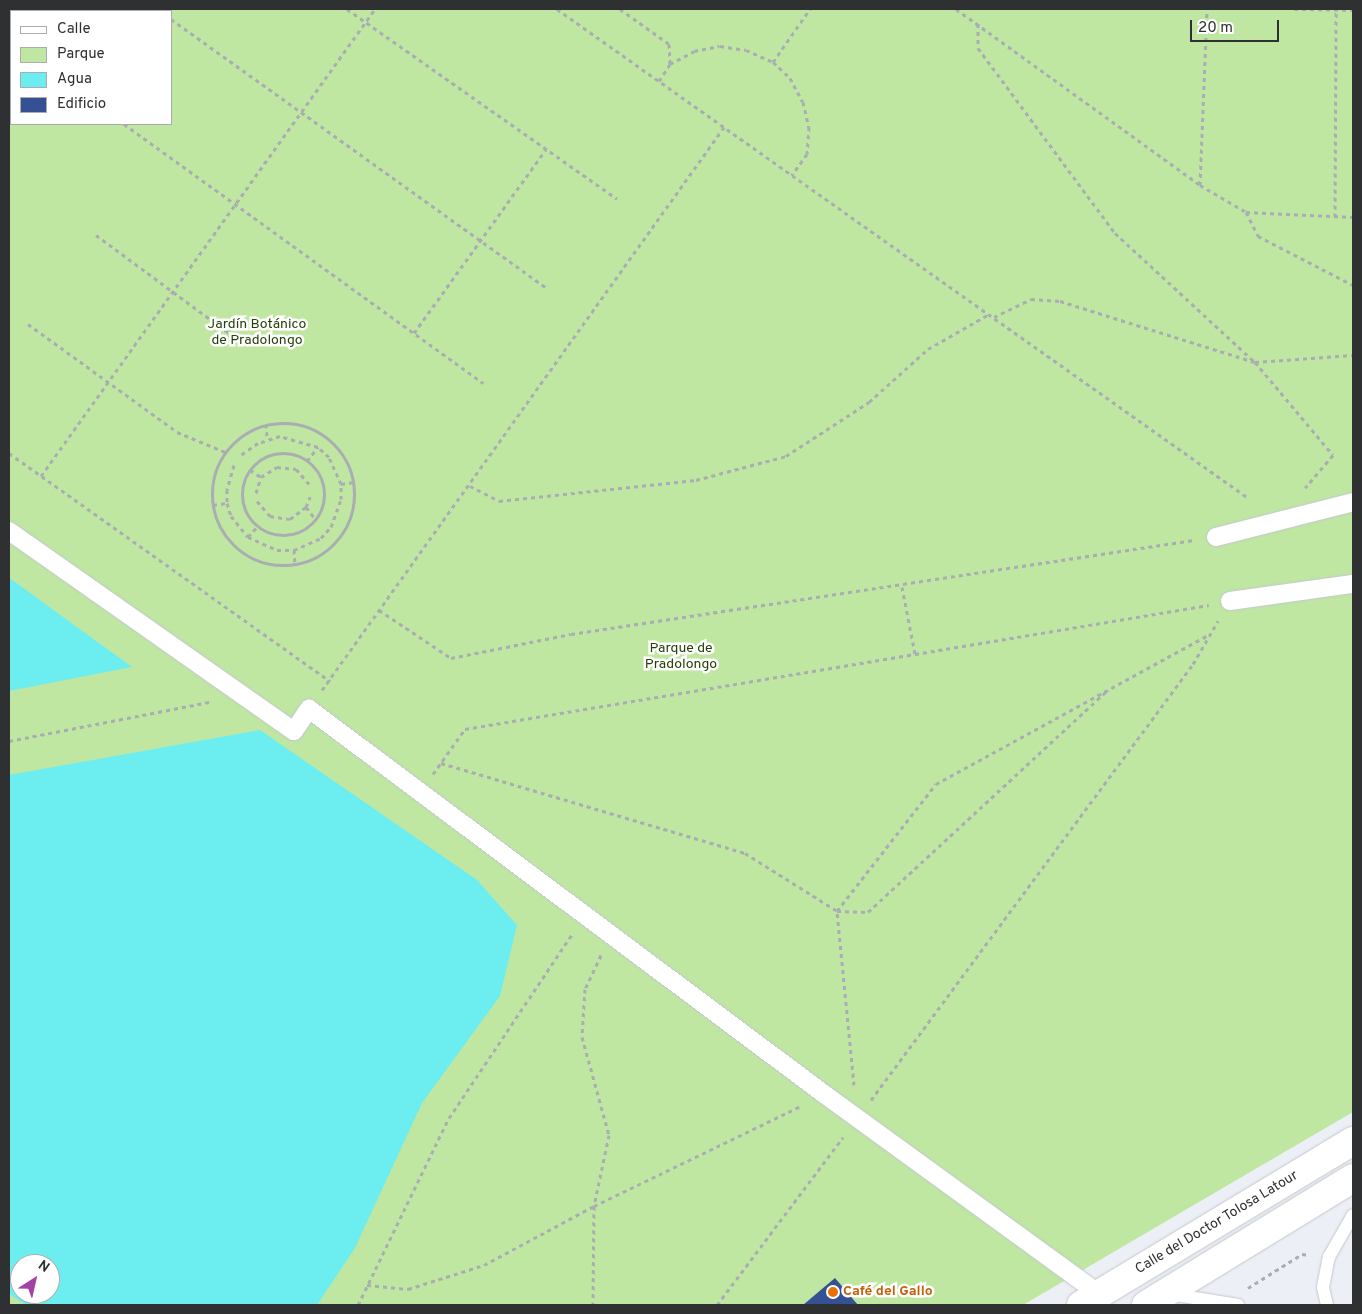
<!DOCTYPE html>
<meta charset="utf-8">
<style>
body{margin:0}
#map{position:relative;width:1362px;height:1314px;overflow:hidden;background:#ecf0f6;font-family:Overpass,sans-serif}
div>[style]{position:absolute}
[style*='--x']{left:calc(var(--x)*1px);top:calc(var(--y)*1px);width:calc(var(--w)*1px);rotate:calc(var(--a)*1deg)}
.green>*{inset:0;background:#bfe7a2}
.water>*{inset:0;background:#6cedf0}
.building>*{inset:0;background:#335193}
.path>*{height:3px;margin-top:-1.5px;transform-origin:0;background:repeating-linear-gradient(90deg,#aaadb2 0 4px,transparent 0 8px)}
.path>.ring{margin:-1.5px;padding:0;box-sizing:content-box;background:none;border:3px solid #aaadb2;border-radius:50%}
.roads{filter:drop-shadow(0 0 1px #c4c7cd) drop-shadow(0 0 1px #c4c7cd)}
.service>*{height:12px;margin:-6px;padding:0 6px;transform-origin:6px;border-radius:6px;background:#fff}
.pedestrian>*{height:18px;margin:-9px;padding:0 9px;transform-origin:9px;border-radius:9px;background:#fff}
.tertiary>*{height:28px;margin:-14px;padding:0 14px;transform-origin:14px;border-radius:14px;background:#fff}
.dots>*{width:14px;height:14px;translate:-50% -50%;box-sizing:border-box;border:2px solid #fff;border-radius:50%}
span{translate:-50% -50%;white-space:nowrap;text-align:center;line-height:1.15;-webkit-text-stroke:5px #fff;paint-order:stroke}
.park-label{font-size:14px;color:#254008}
.street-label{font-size:14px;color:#2f3032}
.food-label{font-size:14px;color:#c56008;font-weight:700}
.left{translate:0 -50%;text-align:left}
.frame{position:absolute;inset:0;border:10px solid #2f3032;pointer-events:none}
.legend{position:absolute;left:10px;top:10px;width:162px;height:115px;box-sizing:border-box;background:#fff;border:1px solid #acacad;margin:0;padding:6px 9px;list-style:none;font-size:15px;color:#2f3032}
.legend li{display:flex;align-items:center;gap:10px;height:25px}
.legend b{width:25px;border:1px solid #acacad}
.north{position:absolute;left:10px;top:1254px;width:50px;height:50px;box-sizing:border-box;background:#fff;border:1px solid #acacad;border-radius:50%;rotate:35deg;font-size:14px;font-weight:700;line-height:20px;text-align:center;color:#2f3032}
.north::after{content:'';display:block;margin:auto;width:18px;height:22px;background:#a441a6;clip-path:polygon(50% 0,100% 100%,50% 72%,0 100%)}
.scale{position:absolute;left:1190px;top:20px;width:89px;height:22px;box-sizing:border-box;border:2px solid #2f3032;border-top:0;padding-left:6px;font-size:15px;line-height:18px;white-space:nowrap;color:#2f3032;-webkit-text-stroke:4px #fff;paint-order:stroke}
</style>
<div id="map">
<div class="green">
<i style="clip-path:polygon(evenodd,9px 9px,1353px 9px,1353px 1112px,1023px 1305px,9px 1305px,9px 9px,11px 11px,171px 11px,171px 124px,11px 124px,11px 11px,9px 9px,20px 1264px,50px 1264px,50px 1294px,20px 1294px,20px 1264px)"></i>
</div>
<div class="water">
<i style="clip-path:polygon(9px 578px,15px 582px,132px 667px,9px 691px)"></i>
<i style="clip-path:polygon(evenodd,260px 730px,477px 880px,517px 925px,500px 996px,422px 1103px,355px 1248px,317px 1305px,26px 1305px,9px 1294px,9px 775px,260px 730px,20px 1264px,50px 1264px,50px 1294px,20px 1294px,20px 1264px)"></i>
</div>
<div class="building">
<i style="clip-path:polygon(835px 1278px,858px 1305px,803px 1305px)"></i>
</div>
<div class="path">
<i style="--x:157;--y:9;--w:4;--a:27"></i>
<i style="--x:347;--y:9;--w:330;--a:35.1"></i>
<i style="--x:557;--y:9;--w:845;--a:35.27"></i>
<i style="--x:620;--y:9;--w:60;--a:35.5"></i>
<i style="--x:669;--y:44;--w:20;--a:87"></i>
<i style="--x:956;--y:9;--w:301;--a:35.8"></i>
<i style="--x:1200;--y:185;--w:53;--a:30.4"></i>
<i style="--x:1246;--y:212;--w:27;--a:63"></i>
<i style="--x:1258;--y:236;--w:107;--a:27.3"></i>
<i style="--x:1294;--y:9;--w:59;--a:1"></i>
<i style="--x:105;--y:11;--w:3;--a:-45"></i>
<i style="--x:171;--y:19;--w:462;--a:35.6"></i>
<i style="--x:978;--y:24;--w:24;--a:90"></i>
<i style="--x:978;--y:48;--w:230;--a:53.5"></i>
<i style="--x:1115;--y:233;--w:190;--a:42.7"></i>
<i style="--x:1255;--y:362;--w:121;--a:50"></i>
<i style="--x:1333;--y:455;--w:43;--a:130.3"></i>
<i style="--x:9;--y:41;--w:3;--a:45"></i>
<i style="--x:773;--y:62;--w:65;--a:-55.1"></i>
<i style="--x:659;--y:81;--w:20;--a:-57"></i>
<i style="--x:670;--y:64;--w:27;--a:-28"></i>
<i style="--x:694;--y:51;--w:26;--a:-11"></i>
<i style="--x:720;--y:46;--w:26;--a:9"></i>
<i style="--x:746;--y:50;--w:30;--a:24"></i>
<i style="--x:773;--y:62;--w:23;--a:43"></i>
<i style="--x:790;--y:78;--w:27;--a:62"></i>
<i style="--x:803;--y:102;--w:26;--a:77"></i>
<i style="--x:809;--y:127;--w:27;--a:94"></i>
<i style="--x:807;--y:154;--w:26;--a:126"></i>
<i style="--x:124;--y:124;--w:443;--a:35.8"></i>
<i style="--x:1200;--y:185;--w:176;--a:-87.7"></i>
<i style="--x:1246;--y:212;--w:107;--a:2.7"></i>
<i style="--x:1335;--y:217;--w:207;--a:-89.7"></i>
<i style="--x:96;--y:235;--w:184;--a:36.4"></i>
<i style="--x:994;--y:317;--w:41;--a:-25.9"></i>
<i style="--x:1031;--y:299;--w:29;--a:4"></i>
<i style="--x:1060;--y:301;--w:204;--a:17.4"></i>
<i style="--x:1255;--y:362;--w:98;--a:-4.1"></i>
<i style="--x:28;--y:324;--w:184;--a:35.9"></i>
<i style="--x:177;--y:432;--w:52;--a:22.6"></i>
<i style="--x:414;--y:333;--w:226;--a:-54.3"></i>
<i class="ring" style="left:212px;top:423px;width:139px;height:139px"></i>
<i style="--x:266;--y:424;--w:14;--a:86"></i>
<i class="ring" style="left:242px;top:453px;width:79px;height:79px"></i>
<i style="--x:9;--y:453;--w:394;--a:35.4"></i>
<i style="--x:307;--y:461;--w:18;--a:-52"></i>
<i style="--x:234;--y:465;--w:26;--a:106"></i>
<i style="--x:227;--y:490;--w:13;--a:90"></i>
<i style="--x:227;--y:503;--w:14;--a:73"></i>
<i style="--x:231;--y:516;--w:27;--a:51"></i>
<i style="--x:248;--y:537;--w:32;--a:24"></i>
<i style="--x:277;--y:550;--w:17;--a:0"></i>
<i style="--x:294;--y:550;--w:30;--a:-24"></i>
<i style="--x:321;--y:538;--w:15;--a:-48"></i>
<i style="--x:331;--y:527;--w:30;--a:-70"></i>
<i style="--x:341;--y:499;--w:15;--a:-90"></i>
<i style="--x:341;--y:484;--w:30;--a:-114"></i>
<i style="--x:329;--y:457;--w:15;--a:-138"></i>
<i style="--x:318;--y:447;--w:40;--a:-164"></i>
<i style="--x:280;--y:436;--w:23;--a:162"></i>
<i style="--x:258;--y:443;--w:21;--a:145"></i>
<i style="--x:250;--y:470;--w:13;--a:32"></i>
<i style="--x:41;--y:476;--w:574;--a:-54.43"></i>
<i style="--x:341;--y:484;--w:13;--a:-9"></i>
<i style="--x:470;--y:486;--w:33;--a:27"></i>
<i style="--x:499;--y:501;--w:198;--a:-6.1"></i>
<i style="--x:696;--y:480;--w:93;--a:-14.9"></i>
<i style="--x:786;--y:456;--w:99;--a:-33"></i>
<i style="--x:869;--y:402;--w:79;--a:-41.9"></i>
<i style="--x:928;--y:349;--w:70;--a:-29.8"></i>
<i style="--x:256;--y:493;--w:17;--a:-73"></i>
<i style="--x:261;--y:477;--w:19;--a:-32"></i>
<i style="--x:277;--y:467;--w:19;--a:6"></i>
<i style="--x:296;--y:469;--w:20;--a:49"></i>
<i style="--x:257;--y:501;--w:20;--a:49"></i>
<i style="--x:270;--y:516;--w:20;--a:9"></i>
<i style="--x:290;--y:519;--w:20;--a:-37"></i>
<i style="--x:306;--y:507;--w:11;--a:-68"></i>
<i style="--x:213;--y:505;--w:14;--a:-8"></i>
<i style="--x:306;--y:507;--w:16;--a:52"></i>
<i style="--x:248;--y:537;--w:13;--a:-48"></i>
<i style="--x:294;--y:550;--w:14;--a:86"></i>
<i style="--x:902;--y:587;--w:68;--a:79"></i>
<i style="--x:379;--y:610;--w:87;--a:33.7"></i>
<i style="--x:451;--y:658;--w:122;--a:-11.3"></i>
<i style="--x:571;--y:634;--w:630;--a:-8.58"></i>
<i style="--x:322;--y:690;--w:692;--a:-54.47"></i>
<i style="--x:9;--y:741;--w:204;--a:-11"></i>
<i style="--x:441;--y:763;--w:317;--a:16.5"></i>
<i style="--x:745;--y:853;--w:109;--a:32.2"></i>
<i style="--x:837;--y:911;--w:31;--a:2"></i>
<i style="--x:868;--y:912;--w:326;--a:-42.8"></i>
<i style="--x:433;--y:774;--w:55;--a:-54.6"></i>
<i style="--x:465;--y:729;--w:754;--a:-9.46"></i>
<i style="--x:601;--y:955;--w:38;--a:115"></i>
<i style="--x:585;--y:989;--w:48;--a:93.6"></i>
<i style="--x:582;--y:1037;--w:102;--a:74.6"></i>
<i style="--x:609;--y:1135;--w:73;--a:101.9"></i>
<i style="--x:594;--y:1206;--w:230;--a:-25.8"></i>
<i style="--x:854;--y:1085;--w:175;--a:-95.6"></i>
<i style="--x:837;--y:911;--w:161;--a:-52.1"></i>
<i style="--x:936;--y:784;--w:310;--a:-28.7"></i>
<i style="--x:871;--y:1100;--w:542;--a:-53.55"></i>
<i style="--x:1193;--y:664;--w:50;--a:-59.8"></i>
<i style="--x:367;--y:1285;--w:41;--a:5.6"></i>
<i style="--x:408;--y:1289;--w:80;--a:-17.5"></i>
<i style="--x:484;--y:1265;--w:125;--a:-28.2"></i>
<i style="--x:594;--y:1206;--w:99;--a:90.6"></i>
<i style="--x:1248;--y:1288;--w:64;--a:-32.2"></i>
<i style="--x:1302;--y:1254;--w:7;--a:8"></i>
<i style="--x:358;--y:1305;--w:208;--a:-64.1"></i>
<i style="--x:449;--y:1118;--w:221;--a:-56.2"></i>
<i style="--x:717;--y:1305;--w:210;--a:-53.1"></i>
</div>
<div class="roads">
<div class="service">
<i style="--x:1170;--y:1294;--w:69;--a:9.2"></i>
<i style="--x:1327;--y:1305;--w:18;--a:-103"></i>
<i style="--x:1323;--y:1287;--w:31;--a:-79"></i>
<i style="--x:1329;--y:1257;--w:48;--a:-60.3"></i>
</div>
<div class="pedestrian">
<i style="--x:9;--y:531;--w:348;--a:35.1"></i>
<i style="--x:294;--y:731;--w:27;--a:-56"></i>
<i style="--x:309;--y:709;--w:643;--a:36.78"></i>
<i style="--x:824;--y:1094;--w:340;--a:36"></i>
<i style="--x:1216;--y:537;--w:141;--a:-14.3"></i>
<i style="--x:1230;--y:601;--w:124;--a:-7.9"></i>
</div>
<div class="tertiary">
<i style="--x:1081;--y:1305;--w:318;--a:-31.1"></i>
<i style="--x:1146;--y:1305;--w:243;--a:-31.5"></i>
</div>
</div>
<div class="dots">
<i style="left:833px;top:1292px;background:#e8710a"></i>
</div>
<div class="park-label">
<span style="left:257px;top:333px">Jardín Botánico<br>de Pradolongo</span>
<span style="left:681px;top:657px">Parque de<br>Pradolongo</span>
</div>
<div class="street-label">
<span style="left:1217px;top:1223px;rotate:-31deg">Calle del Doctor Tolosa Latour</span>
</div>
<div class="food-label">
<span class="left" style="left:843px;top:1292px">Café del Gallo</span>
</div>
<div class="frame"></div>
<ul class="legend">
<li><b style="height:6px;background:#fff"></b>Calle</li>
<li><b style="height:14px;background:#bfe7a2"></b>Parque</li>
<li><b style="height:14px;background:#6cedf0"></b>Agua</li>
<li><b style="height:14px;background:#335193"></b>Edificio</li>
</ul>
<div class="north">N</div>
<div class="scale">20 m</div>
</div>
